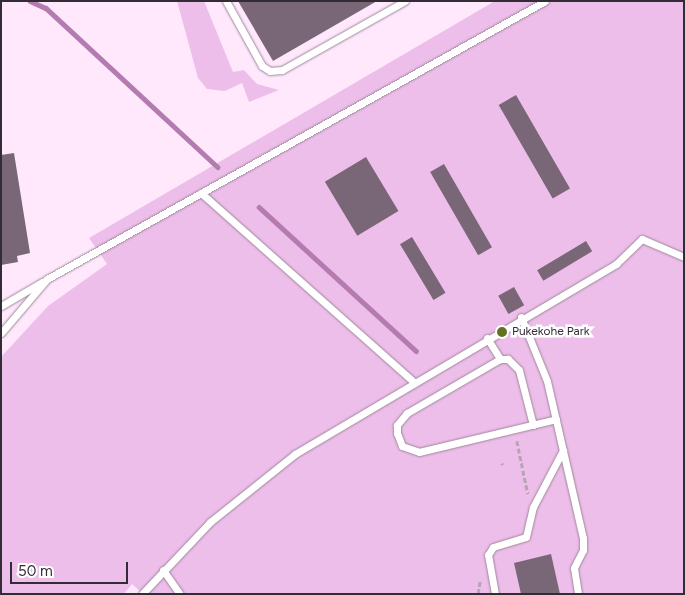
<!DOCTYPE html>
<style>
body{margin:0}
#map{position:relative;width:685px;height:595px;overflow:hidden;background:#ffe8fc;font-family:Figtree,sans-serif}
div>[style]{position:absolute}
[style*='--x']{left:calc(var(--x)*1px);top:calc(var(--y)*1px);width:calc(var(--w)*1px);rotate:calc(var(--a)*1deg)}
.green>*{inset:0;background:#eebeea}
.stream>*{height:4.5px;margin:-2.25px;padding:0 2.25px;transform-origin:2.25px;border-radius:2.25px;background:#b47bb0}
.building>*{inset:0;background:#796677;transform-origin:0 0}
.path>*{height:2.5px;margin-top:-1.25px;transform-origin:0;background:repeating-linear-gradient(90deg,#b6a4b4 0 5px,transparent 0 7.5px)}
.roads{filter:drop-shadow(0 0 1px #9d889b) drop-shadow(0 0 1px #9d889b)}
.lane>*{height:7px;margin:-3.5px;padding:0 3.5px;transform-origin:3.5px;border-radius:3.5px;background:#fff}
.dots>*{width:14px;height:14px;translate:-50% -50%;box-sizing:border-box;border:2px solid #fff;border-radius:50%}
span{translate:-50% -50%;white-space:nowrap;text-align:center;line-height:1.15;-webkit-text-stroke:5px #fff;paint-order:stroke}
.poi-label{font-size:12px;color:#342c34}
.left{translate:0 -50%;text-align:left}
.frame{position:absolute;inset:0;border:2px solid #342c34;pointer-events:none}
.scale{position:absolute;left:10px;top:562px;width:118px;height:22px;box-sizing:border-box;border:2px solid #342c34;border-top:0;padding-left:6px;font-size:15px;line-height:18px;white-space:nowrap;color:#342c34;-webkit-text-stroke:4px #fff;paint-order:stroke}
</style>
<div id="map">
<div class="green">
<i style="clip-path:polygon(177px 1px,204px 1px,233px 72px,244px 70px,257px 84px,279px 90px,249px 102px,242px 83px,225px 91px,207px 89px,198px 78px)"></i>
<i style="clip-path:polygon(495px 1px,684px 1px,684px 594px,143px 594px,132px 584px,124px 594px,1px 594px,1px 357px,48px 306px,107px 264px,89px 238px)"></i>
</div>
<div class="stream">
<i style="--x:30;--y:1;--w:17;--a:24"></i>
<i style="--x:46;--y:8;--w:234;--a:42.8"></i>
<i style="--x:259;--y:207;--w:213;--a:42.5"></i>
</div>
<div class="building">
<i style="clip-path:polygon(238px 1px,377px 1px,273px 61px)"></i>
<i style="left:516px;top:95px;width:108px;height:20px;rotate:60deg"></i>
<i style="clip-path:polygon(14px 153px,30px 253px,17px 256px,18px 262px,1px 265px,1px 155px)"></i>
<i style="left:366px;top:157px;width:63px;height:48px;rotate:59deg"></i>
<i style="left:444px;top:164px;width:96px;height:16px;rotate:60deg"></i>
<i style="left:412px;top:237px;width:65px;height:14px;rotate:59deg"></i>
<i style="left:586px;top:241px;width:12px;height:57px;rotate:59deg"></i>
<i style="left:514px;top:287px;width:21px;height:18px;rotate:61deg"></i>
<i style="clip-path:polygon(551px 554px,560px 594px,521px 594px,514px 563px)"></i>
</div>
<div class="path">
<i style="--x:517;--y:441;--w:54;--a:78.3"></i>
<i style="--x:502;--y:463;--w:2;--a:63"></i>
<i style="--x:478;--y:594;--w:14;--a:-82"></i>
</div>
<div class="roads">
<div class="lane">
<i style="--x:226;--y:1;--w:74;--a:61"></i>
<i style="--x:262;--y:66;--w:9;--a:32"></i>
<i style="--x:270;--y:71;--w:12;--a:-5"></i>
<i style="--x:282;--y:70;--w:141;--a:-29.3"></i>
<i style="--x:201;--y:193;--w:285;--a:41.6"></i>
<i style="--x:1;--y:306;--w:48;--a:-30.3"></i>
<i style="--x:521;--y:317;--w:69;--a:67.9"></i>
<i style="--x:547;--y:381;--w:161;--a:77.1"></i>
<i style="--x:583;--y:538;--w:12;--a:90"></i>
<i style="--x:583;--y:550;--w:20;--a:117"></i>
<i style="--x:574;--y:568;--w:26;--a:81"></i>
<i style="--x:1;--y:333;--w:71;--a:-49.6"></i>
<i style="--x:47;--y:279;--w:570;--a:-29.17"></i>
<i style="--x:487;--y:338;--w:25;--a:58"></i>
<i style="--x:533;--y:425;--w:57;--a:-104.3"></i>
<i style="--x:519;--y:370;--w:16;--a:-135"></i>
<i style="--x:508;--y:359;--w:8;--a:180"></i>
<i style="--x:500;--y:359;--w:108;--a:149.9"></i>
<i style="--x:407;--y:413;--w:16;--a:130"></i>
<i style="--x:397;--y:425;--w:8;--a:90"></i>
<i style="--x:397;--y:433;--w:14;--a:69"></i>
<i style="--x:402;--y:446;--w:18;--a:19"></i>
<i style="--x:419;--y:452;--w:141;--a:-13.5"></i>
<i style="--x:163;--y:570;--w:29;--a:55"></i>
<i style="--x:142;--y:594;--w:99;--a:-46.6"></i>
<i style="--x:210;--y:522;--w:109;--a:-38.7"></i>
<i style="--x:295;--y:454;--w:373;--a:-30.6"></i>
<i style="--x:616;--y:264;--w:36;--a:-44"></i>
<i style="--x:642;--y:239;--w:46;--a:23.2"></i>
<i style="--x:495;--y:594;--w:40;--a:-100"></i>
<i style="--x:488;--y:555;--w:9;--a:-58"></i>
<i style="--x:493;--y:547;--w:34;--a:-17"></i>
<i style="--x:526;--y:537;--w:31;--a:-77"></i>
<i style="--x:533;--y:507;--w:64;--a:-62.2"></i>
</div>
</div>
<div class="dots">
<i style="left:502px;top:332px;background:#63721f"></i>
</div>
<div class="poi-label">
<span class="left" style="left:512px;top:332px">Pukekohe Park</span>
</div>
<div class="frame"></div>
<div class="scale">50 m</div>
</div>
